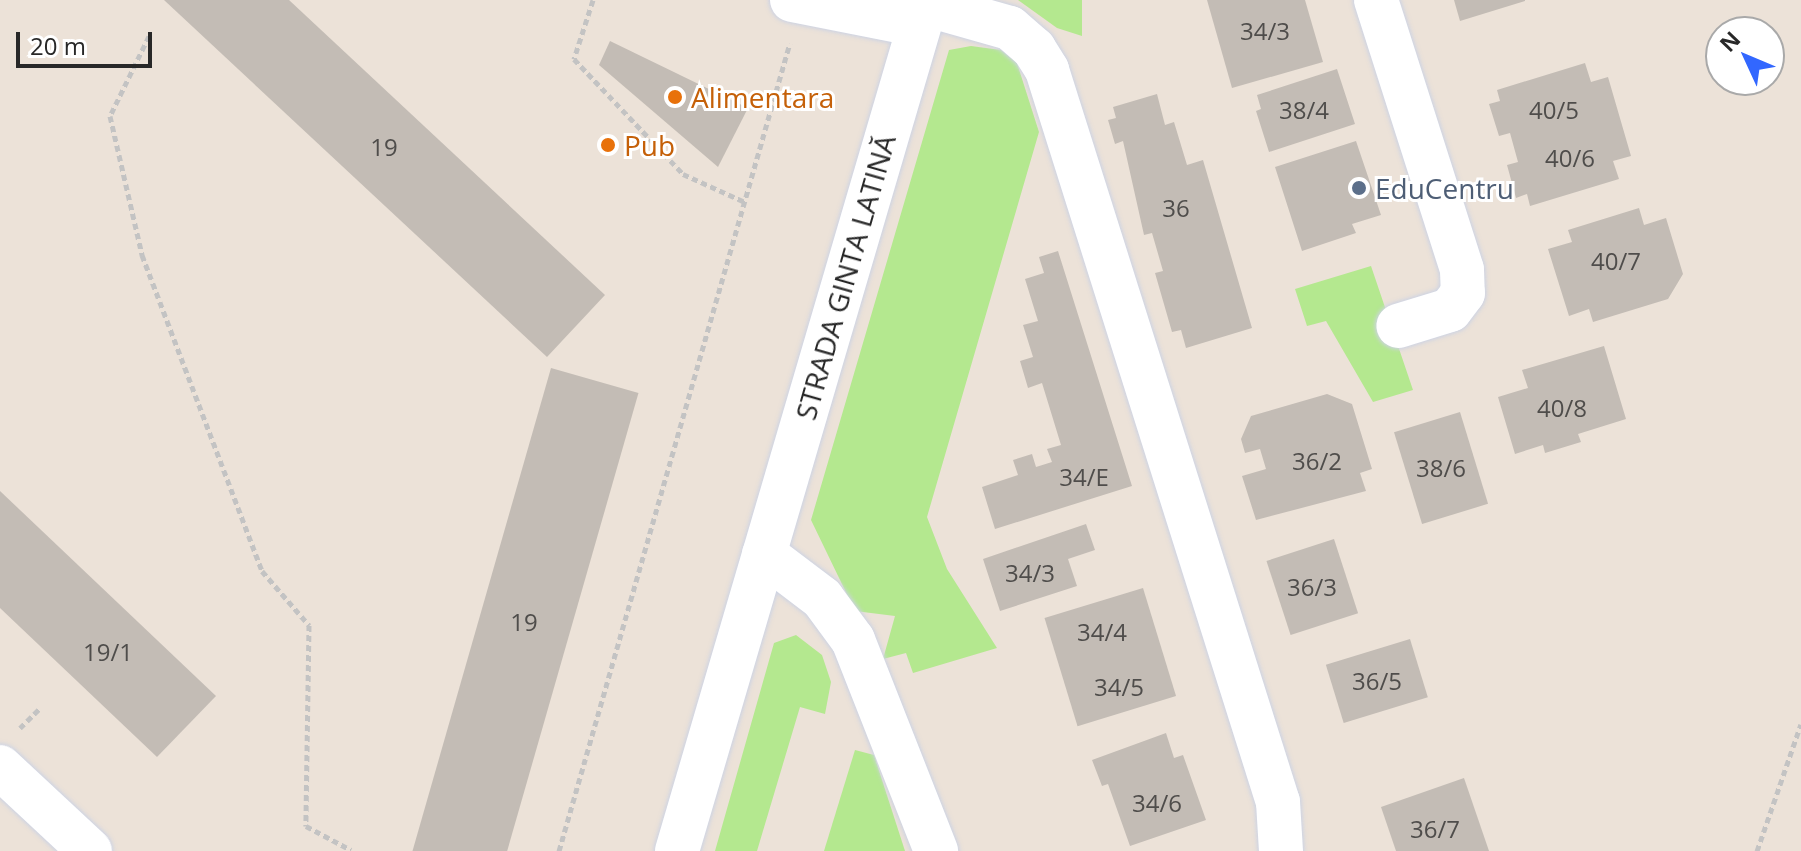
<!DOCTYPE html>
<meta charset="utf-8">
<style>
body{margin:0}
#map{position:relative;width:1801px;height:851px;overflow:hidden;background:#ece2d8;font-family:"Open Sans",sans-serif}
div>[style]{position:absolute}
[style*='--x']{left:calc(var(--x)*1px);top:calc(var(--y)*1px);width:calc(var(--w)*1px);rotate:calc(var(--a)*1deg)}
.green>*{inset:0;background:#b4e88f}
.building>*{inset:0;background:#c3bcb5;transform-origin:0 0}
.path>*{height:5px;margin-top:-2.5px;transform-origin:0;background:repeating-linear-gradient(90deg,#c3c3c3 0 6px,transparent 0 10px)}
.roads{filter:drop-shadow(0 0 2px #cdd3e3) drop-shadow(0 0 2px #cdd3e3)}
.minor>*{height:44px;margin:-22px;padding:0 22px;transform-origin:22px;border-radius:22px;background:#fff}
.dots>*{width:22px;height:22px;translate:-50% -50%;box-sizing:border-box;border:4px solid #fff;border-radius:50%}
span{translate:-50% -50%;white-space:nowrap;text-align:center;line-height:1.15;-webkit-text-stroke:6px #fff;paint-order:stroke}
.number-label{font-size:24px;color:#4f4d4b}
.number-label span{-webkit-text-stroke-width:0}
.food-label{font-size:28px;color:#c56008}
.left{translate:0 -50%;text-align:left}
.service-label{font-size:28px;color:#4e5e75}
.street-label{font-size:28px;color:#282828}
.north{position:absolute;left:1705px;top:16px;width:80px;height:80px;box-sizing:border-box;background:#fff;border:2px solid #a9a9a9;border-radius:50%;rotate:314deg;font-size:22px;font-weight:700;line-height:32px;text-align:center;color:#282828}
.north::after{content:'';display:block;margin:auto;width:28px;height:36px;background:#3267ff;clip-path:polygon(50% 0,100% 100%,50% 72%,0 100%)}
.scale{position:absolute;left:16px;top:32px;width:136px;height:36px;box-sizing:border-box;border:4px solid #282828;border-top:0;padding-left:10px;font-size:24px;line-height:28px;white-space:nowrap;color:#282828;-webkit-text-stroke:6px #fff;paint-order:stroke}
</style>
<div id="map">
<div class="green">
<i style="clip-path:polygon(1018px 0,1082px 0,1082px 36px,1057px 28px)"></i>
<i style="clip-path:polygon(971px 46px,1001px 50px,1017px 63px,1039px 132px,927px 517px,947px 569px,997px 648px,913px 673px,906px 653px,883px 659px,895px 616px,855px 611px,811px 520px,949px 50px)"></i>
<i style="clip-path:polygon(1371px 266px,1413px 390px,1373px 402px,1326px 321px,1307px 326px,1295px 289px)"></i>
<i style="clip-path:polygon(796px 635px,822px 655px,831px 682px,825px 714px,800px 707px,757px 851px,715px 851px,774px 643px)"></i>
<i style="clip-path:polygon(855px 750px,874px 755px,905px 851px,824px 851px)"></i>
</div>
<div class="building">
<i style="clip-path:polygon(164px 0,289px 0,605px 295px,547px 357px)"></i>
<i style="clip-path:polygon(1207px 0,1305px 0,1323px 62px,1232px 88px)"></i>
<i style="clip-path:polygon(1454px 0,1525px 0,1525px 1px,1460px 21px)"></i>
<i style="clip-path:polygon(610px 41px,748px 108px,718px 167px,599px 65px)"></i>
<i style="clip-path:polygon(1585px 63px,1591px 82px,1608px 77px,1631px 156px,1613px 161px,1619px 179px,1530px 206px,1527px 194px,1516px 198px,1507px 165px,1518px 162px,1510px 133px,1499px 136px,1489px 104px,1500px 101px,1497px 90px)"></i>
<i style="clip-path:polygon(1337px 69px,1355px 124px,1269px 152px,1256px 111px,1261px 109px,1257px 95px)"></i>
<i style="clip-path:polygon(1157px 94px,1165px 125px,1174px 122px,1187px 165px,1203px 160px,1252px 328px,1186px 348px,1181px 330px,1172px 332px,1155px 273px,1163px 271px,1152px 233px,1144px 235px,1123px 141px,1115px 144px,1108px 120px,1116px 118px,1113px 107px)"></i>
<i style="clip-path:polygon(1356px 141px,1381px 215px,1352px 224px,1356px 233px,1302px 251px,1275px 167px)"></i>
<i style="clip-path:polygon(1639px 208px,1644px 225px,1666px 218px,1683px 274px,1668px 299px,1593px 322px,1589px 309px,1569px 316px,1548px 249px,1572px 242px,1568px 230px)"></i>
<i style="clip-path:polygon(1058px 251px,1132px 486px,995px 529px,982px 487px,1018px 475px,1013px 460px,1032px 454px,1036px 467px,1052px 462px,1047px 449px,1061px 445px,1042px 383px,1028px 388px,1020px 361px,1033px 357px,1023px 325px,1038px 321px,1025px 279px,1044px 273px,1039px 257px)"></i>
<i style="clip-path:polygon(1604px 346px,1626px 419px,1578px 434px,1581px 442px,1545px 453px,1543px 445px,1515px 454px,1498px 397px,1528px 388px,1522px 370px)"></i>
<i style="left:551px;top:368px;width:91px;height:504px;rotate:16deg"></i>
<i style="clip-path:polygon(1327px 394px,1352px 404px,1372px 469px,1360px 473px,1366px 491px,1256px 520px,1242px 476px,1266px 469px,1260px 449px,1245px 453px,1241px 439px,1251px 416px)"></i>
<i style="left:1460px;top:412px;width:96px;height:69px;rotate:73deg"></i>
<i style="clip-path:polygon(0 491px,216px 696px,157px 757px,0 608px)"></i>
<i style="clip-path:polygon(1086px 524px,1095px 550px,1068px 559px,1077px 586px,1000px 611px,983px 559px)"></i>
<i style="left:1334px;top:539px;width:78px;height:71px;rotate:72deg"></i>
<i style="left:1143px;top:588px;width:113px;height:103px;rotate:73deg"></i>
<i style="left:1410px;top:639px;width:61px;height:88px;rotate:73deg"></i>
<i style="clip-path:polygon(1166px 733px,1174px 758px,1183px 755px,1206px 820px,1130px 846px,1108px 784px,1102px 786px,1092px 760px)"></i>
<i style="clip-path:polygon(1464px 778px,1489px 851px,1396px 851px,1381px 807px)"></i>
</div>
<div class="path">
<i style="--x:593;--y:0;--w:62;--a:107.9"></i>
<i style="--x:574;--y:59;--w:158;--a:46.5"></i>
<i style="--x:683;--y:174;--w:68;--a:24.3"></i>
<i style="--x:149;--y:36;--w:89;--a:116"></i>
<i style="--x:110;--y:116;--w:143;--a:77"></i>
<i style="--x:142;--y:255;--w:338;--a:69.2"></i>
<i style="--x:262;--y:571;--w:72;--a:49"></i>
<i style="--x:309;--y:625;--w:201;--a:90.9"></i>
<i style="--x:306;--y:826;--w:51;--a:28.1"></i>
<i style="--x:20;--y:728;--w:27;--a:-45"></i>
<i style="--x:559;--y:851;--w:840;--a:-74.05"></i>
<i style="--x:1757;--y:851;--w:134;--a:-70.9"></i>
</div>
<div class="roads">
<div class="minor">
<i style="--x:792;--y:0;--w:129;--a:11.1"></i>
<i style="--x:1376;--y:0;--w:283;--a:72.3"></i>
<i style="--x:1462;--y:270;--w:23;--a:88"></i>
<i style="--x:1463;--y:293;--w:21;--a:127"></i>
<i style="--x:1450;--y:310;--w:54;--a:162.9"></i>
<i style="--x:925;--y:4;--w:88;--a:15.8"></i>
<i style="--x:1010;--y:28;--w:32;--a:41"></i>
<i style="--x:1034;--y:49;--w:25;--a:58"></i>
<i style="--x:1047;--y:70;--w:768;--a:72.49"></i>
<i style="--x:1278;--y:802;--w:49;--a:86.5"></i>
<i style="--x:764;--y:554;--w:73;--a:37.2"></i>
<i style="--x:822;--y:598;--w:52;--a:53.6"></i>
<i style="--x:853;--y:640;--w:227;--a:68.5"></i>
<i style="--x:0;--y:767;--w:123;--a:43"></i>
<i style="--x:677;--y:851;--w:887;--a:-73.63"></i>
</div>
</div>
<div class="dots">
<i style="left:675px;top:97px;background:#e8710a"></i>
<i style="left:608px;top:145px;background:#e8710a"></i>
<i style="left:1359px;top:188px;background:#5c6f8a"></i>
</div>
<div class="number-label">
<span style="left:1265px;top:31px">34/3</span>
<span style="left:1304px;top:110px">38/4</span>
<span style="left:1554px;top:110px">40/5</span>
<span style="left:384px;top:147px">19</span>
<span style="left:1570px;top:158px">40/6</span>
<span style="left:1176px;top:208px">36</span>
<span style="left:1616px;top:261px">40/7</span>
<span style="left:1562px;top:408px">40/8</span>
<span style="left:1317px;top:461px">36/2</span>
<span style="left:1441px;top:468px">38/6</span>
<span style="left:1084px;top:477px">34/E</span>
<span style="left:1030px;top:573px">34/3</span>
<span style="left:1312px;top:587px">36/3</span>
<span style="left:524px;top:622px">19</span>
<span style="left:1102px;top:632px">34/4</span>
<span style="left:108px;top:652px">19/1</span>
<span style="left:1377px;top:681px">36/5</span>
<span style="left:1119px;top:687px">34/5</span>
<span style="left:1157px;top:803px">34/6</span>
<span style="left:1435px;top:829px">36/7</span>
</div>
<div class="food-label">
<span class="left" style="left:691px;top:97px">Alimentara</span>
<span class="left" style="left:624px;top:145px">Pub</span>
</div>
<div class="service-label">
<span class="left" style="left:1375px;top:188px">EduCentru</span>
</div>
<div class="street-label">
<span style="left:845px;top:277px;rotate:-74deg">STRADA GINTA LATINĂ</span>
</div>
<div class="north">N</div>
<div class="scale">20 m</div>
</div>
